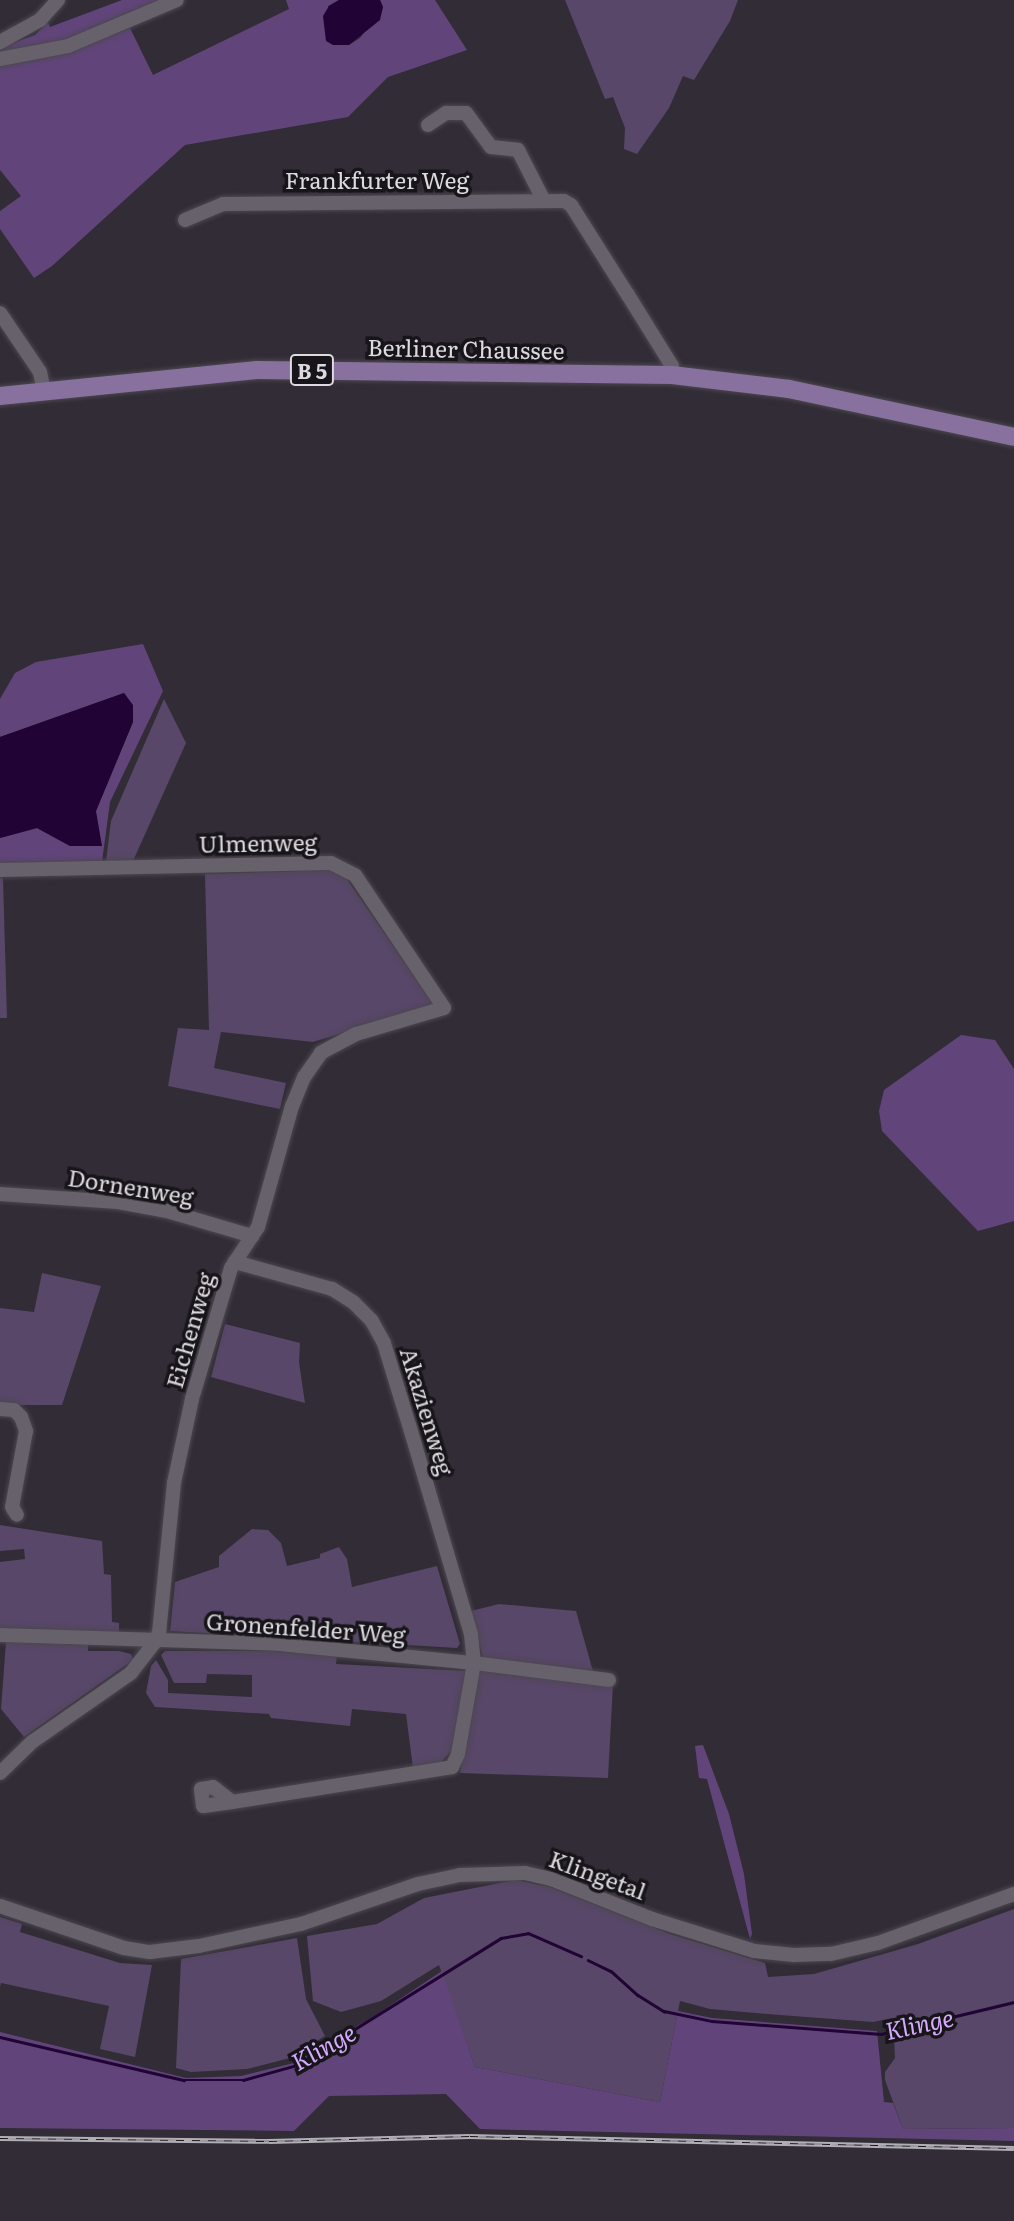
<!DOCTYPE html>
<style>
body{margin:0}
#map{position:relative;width:1014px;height:2221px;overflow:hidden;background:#312c36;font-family:Literata,serif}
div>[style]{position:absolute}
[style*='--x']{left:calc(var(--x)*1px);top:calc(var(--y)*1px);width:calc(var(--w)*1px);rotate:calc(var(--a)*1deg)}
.green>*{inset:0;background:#584768}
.forest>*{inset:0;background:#61457a}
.water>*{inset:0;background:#210435}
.stream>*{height:2.5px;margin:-1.25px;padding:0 1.25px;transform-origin:1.25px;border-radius:1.25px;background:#210435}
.roads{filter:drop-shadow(0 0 2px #4c474f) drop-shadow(0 0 2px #4c474f)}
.minor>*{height:14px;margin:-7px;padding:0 7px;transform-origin:7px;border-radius:7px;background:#67616c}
.major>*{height:18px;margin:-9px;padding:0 9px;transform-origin:9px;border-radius:9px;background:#88719e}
.rail>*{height:5px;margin-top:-2.5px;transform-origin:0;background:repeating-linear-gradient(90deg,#17151a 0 8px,#b1aeb5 0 16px);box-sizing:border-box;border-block:2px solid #b1aeb5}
span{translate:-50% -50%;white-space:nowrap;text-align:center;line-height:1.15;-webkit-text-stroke:7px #17151a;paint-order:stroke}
.shield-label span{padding:2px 5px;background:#17151a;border:2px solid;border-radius:5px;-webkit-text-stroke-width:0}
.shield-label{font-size:21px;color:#dcd9df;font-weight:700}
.street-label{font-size:23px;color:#dcd9df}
.water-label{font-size:24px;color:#d4aafc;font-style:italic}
</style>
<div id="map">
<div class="green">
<i style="clip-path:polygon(565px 0,738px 0,730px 21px,694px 80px,683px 76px,669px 108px,637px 154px,624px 149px,625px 128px,613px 97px,605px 99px)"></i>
<i style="clip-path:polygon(164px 699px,186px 743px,133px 861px,106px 861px,111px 821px)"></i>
<i style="clip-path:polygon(332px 870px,344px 875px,434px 1005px,313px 1042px,221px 1032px,214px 1068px,286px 1083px,280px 1109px,168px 1086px,178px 1028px,209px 1030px,205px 874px)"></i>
<i style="clip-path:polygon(0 878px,3px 878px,7px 1018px,0 1018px)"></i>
<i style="clip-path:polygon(42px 1273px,101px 1286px,62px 1405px,0 1405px,0 1308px,34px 1312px)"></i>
<i style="clip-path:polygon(225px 1324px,300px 1343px,299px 1362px,305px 1403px,211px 1377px)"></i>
<i style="clip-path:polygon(0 1525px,102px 1541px,104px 1574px,111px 1575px,112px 1622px,119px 1623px,119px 1635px,0 1628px,0 1562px,25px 1559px,24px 1549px,0 1551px)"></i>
<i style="clip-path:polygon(252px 1529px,268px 1530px,281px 1543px,287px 1566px,320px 1558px,320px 1554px,339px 1547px,347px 1559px,352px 1587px,437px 1566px,460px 1644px,457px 1648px,170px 1631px,175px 1582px,219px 1567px,219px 1556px)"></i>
<i style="clip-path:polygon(499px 1604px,576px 1611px,594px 1675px,483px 1658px,471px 1611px)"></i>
<i style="clip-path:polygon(6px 1642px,88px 1645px,88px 1651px,119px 1651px,131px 1654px,133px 1660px,24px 1737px,1px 1709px)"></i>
<i style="clip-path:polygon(165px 1651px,273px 1651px,337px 1656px,336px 1664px,467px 1671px,456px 1746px,439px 1764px,413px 1768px,406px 1714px,352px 1709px,350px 1726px,271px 1718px,269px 1714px,155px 1707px,146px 1693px,151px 1666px,156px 1660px,168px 1680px,168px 1693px,252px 1697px,252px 1675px,207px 1674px,206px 1683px,174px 1683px,161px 1655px)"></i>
<i style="clip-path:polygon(478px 1670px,613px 1684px,608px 1778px,460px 1773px)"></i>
<i style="clip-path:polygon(515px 1880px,550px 1887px,670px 1934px,765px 1963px,768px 1977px,814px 1974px,918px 1944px,1014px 1909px,1014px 2128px,903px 2129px,885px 2080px,885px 2072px,895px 2058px,893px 2018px,873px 2022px,780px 2015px,710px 2009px,680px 2001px,660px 2102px,475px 2067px,439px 1965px,381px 2001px,341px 2012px,313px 2001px,307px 1936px,377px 1924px,424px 1898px)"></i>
<i style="clip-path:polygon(0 1917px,22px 1924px,20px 1932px,120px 1963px,152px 1965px,135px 2057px,100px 2049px,109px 2006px,1px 1983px,0 1987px)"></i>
<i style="clip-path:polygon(297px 1938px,306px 1999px,325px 2036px,290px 2058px,247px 2069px,191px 2072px,176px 2068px,181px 1959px)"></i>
</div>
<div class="forest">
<i style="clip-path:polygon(122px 0,164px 0,66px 42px,0 56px,0 48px,35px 35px,48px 22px,50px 27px)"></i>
<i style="clip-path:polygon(286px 0,339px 0,328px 6px,333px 45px,349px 45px,360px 38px,383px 7px,380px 0,435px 0,467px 50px,388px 77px,348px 117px,185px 145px,52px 266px,34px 278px,0 229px,0 211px,21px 196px,0 170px,0 66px,72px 51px,130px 28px,153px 75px,289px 9px)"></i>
<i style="clip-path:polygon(143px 644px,163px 691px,110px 802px,102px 862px,0 864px,0 838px,37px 828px,70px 846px,96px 811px,133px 722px,132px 705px,124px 693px,0 737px,0 699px,15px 673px,36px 662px)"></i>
<i style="clip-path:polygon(961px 1035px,995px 1040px,1014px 1069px,1014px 1221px,978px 1231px,882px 1131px,879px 1111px,884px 1090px)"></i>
<i style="clip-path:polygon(703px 1745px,729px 1814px,744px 1874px,752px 1934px,750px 1939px,707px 1779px,699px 1778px,695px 1746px)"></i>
<i style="clip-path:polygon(442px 1971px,475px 2067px,660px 2102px,678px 2011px,712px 2018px,877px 2031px,884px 2102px,893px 2103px,903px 2129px,1014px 2128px,1014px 2141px,480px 2129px,446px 2094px,329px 2096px,294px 2131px,0 2128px,0 2032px,186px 2078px,241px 2076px,294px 2063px,376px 2015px)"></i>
</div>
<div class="water">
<i style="clip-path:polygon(339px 0,380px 0,383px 7px,380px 20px,349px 45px,333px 45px,326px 41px,323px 16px,329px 6px)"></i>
<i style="clip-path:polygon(124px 693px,133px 705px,133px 722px,96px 811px,102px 846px,70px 846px,37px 828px,0 838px,0 737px)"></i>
</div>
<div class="stream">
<i style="--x:588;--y:1960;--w:25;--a:26"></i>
<i style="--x:611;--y:1971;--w:36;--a:42"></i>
<i style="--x:638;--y:1995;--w:31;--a:32"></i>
<i style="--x:664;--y:2011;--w:49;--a:11.8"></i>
<i style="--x:712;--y:2021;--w:169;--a:4.4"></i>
<i style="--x:881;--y:2034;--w:137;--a:-13.5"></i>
<i style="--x:0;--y:2037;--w:189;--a:13.2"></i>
<i style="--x:184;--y:2080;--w:59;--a:0"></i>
<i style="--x:243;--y:2080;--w:56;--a:-15.5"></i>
<i style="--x:297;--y:2065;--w:240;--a:-31.9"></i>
<i style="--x:501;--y:1938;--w:27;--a:-10"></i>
<i style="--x:528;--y:1933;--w:58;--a:23.5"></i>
</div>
<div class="roads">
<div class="minor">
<i style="--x:0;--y:42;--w:46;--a:-28.8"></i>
<i style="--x:40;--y:20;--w:27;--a:-48"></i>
<i style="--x:0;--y:59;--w:69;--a:-10.8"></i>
<i style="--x:68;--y:46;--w:118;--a:-22.9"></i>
<i style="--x:428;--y:125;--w:22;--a:-34"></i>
<i style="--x:446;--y:113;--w:20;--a:0"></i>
<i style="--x:466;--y:113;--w:42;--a:53.7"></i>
<i style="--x:491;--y:147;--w:27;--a:6"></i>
<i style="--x:518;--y:150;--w:57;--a:63"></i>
<i style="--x:185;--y:220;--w:41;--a:-22.8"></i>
<i style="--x:223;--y:204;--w:341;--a:-0.5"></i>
<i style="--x:564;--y:201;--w:8;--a:30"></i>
<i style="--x:571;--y:205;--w:107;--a:57.7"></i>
<i style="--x:628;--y:295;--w:84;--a:58.2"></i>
<i style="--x:672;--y:366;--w:9;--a:90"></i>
<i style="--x:0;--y:313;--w:71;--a:55.9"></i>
<i style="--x:40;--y:372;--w:19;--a:78"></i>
<i style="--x:0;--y:870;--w:331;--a:-1.2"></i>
<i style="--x:331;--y:863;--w:27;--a:27"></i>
<i style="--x:355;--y:875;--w:160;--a:56.2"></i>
<i style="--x:444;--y:1008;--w:92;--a:163.5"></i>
<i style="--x:356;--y:1034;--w:40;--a:152"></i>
<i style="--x:321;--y:1053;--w:29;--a:125"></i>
<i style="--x:304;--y:1077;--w:31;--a:112"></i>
<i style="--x:292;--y:1106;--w:126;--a:105.7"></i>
<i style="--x:258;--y:1227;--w:49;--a:123.4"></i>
<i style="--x:231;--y:1268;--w:137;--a:106.6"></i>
<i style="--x:192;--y:1399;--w:86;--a:102.1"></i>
<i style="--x:174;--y:1483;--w:150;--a:95.7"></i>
<i style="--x:159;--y:1632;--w:11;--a:112"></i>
<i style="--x:155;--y:1642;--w:39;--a:128"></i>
<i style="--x:131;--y:1673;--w:119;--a:145.2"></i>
<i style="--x:33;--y:1741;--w:46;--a:135.9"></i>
<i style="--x:0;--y:1194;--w:118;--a:3.9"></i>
<i style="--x:118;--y:1202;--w:50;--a:10.4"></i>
<i style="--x:167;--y:1211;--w:89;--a:16.4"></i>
<i style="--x:0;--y:1409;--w:14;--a:4"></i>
<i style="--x:14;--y:1410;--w:10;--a:45"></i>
<i style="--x:21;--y:1417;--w:15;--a:70"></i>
<i style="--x:26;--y:1431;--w:77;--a:100.4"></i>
<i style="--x:12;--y:1507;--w:9;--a:58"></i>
<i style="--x:0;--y:1635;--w:279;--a:1.8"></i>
<i style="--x:279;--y:1644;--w:196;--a:5.6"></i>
<i style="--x:474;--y:1663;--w:136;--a:7.2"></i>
<i style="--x:232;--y:1802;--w:29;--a:172"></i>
<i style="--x:203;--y:1806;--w:17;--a:-97"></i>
<i style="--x:201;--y:1789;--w:12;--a:-9"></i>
<i style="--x:213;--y:1787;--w:24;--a:38"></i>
<i style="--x:232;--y:1802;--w:223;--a:-9"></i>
<i style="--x:452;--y:1767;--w:14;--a:-65"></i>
<i style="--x:458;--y:1754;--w:92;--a:-80"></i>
<i style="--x:474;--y:1663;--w:29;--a:-96"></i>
<i style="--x:471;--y:1634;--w:218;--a:-106.5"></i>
<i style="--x:409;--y:1425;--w:86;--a:-107"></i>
<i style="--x:384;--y:1343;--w:26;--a:-119"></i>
<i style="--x:371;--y:1320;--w:25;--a:-135"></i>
<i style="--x:353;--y:1302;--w:25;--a:-148"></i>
<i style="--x:332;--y:1289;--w:101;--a:-164.4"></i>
<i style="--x:0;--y:1906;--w:131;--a:18.7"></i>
<i style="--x:124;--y:1948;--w:26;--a:9"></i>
<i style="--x:150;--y:1952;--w:49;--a:-7"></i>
<i style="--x:199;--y:1946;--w:104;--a:-12.2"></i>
<i style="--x:301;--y:1924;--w:124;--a:-18.9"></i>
<i style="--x:418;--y:1884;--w:43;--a:-12.1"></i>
<i style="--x:460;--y:1875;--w:65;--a:-1.8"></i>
<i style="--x:525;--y:1873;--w:27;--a:13"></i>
<i style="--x:551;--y:1879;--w:109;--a:21.6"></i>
<i style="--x:652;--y:1919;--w:107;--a:17.4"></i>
<i style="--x:754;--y:1951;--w:40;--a:5.7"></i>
<i style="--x:794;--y:1955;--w:37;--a:-2"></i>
<i style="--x:831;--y:1954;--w:48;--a:-13.2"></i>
<i style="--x:878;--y:1943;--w:145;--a:-19.8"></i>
</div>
<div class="major">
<i style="--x:0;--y:396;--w:258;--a:-5.8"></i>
<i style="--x:257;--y:370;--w:415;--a:0.7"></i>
<i style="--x:672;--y:375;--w:118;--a:6.8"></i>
<i style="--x:789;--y:389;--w:230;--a:12"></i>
</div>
</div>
<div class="rail">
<i style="--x:0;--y:2138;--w:269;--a:0.6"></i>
<i style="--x:269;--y:2141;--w:201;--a:-1.4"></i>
<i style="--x:470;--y:2136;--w:544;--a:1.26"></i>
</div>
<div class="shield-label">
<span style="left:312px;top:370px">B 5</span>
</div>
<div class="street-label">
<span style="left:377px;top:179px">Frankfurter Weg</span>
<span style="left:466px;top:348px;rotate:1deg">Berliner Chaussee</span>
<span style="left:258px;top:842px;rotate:-1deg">Ulmenweg</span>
<span style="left:131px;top:1186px;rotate:9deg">Dornenweg</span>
<span style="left:189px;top:1330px;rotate:-74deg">Eichenweg</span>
<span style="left:428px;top:1411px;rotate:73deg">Akazienweg</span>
<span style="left:306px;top:1627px;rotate:4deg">Gronenfelder Weg</span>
<span style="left:598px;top:1874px;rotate:20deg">Klingetal</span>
</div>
<div class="water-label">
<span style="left:919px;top:2023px;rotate:-12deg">Klinge</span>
<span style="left:323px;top:2046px;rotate:-29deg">Klinge</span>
</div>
</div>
